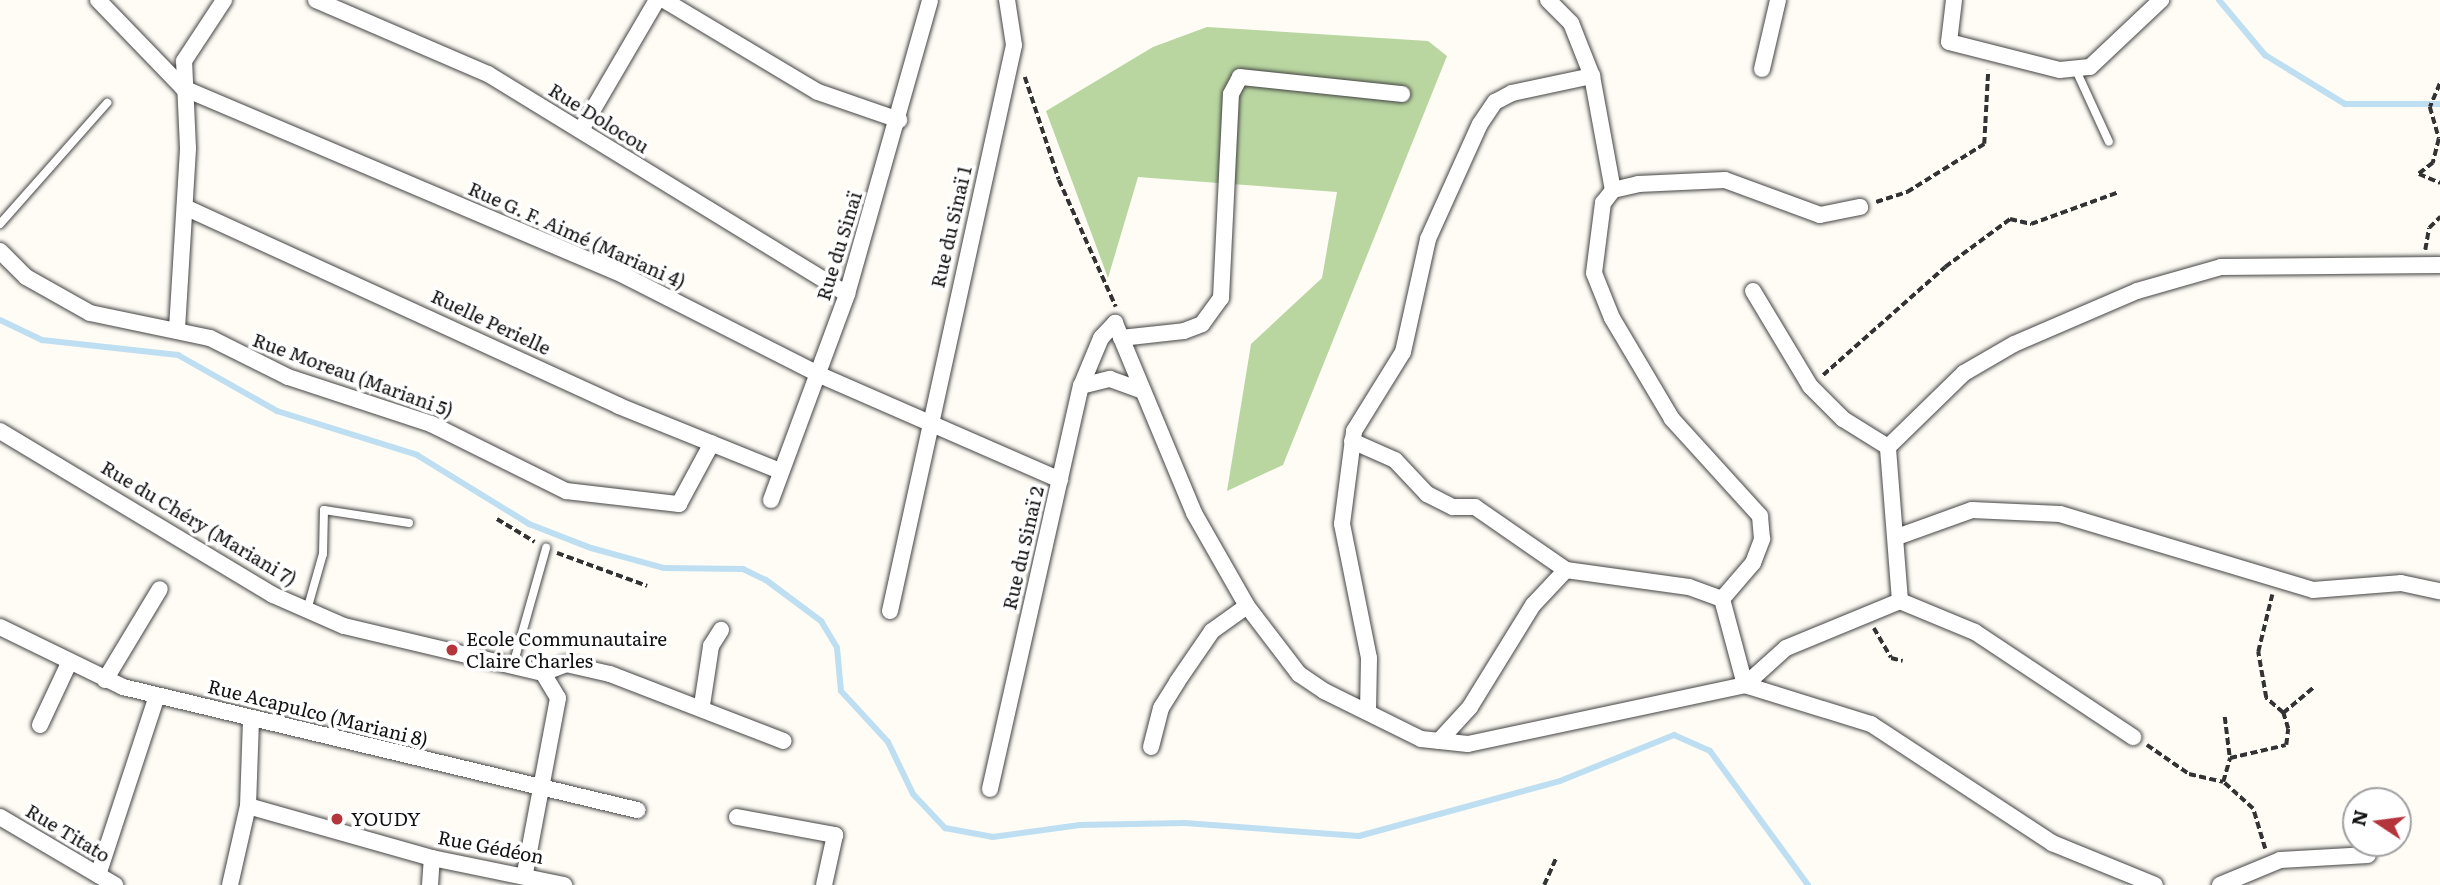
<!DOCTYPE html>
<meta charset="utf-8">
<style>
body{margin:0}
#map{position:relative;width:2440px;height:885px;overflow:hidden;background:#fefcf5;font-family:Literata,serif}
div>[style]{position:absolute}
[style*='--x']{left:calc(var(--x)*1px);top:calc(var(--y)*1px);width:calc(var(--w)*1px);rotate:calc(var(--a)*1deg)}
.forest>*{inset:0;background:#b9d6a1}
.stream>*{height:6px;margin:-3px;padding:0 3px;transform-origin:3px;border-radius:3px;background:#bedef1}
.path>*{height:3.5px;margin-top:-1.75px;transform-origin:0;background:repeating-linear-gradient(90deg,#333 0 7px,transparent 0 10.5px)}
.roads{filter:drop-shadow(0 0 2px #444) drop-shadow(0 0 2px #444)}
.lane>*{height:8px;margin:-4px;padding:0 4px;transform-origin:4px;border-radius:4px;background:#fff}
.street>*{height:16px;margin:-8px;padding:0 8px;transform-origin:8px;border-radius:8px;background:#fff}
.dots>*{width:19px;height:19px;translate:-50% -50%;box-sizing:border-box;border:4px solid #fff;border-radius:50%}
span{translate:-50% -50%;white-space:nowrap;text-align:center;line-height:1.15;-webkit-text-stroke:7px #fff;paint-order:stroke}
.street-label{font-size:19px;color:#111}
.poi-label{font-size:19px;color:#111}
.left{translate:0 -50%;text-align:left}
.north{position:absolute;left:2342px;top:787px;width:70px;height:70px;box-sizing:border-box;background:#fff;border:2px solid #a0a0a0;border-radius:50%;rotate:283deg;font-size:19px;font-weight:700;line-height:28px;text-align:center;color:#111}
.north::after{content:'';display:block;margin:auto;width:24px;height:32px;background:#b5353c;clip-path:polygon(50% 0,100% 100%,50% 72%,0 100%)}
</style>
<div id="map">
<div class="forest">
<i style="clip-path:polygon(1207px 27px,1428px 41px,1447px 56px,1283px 465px,1227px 491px,1251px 344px,1322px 278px,1337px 192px,1138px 177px,1108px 278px,1046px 111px,1153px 47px)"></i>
</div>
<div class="stream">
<i style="--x:2219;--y:0;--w:72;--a:50.1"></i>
<i style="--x:2265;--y:55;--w:94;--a:31.5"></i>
<i style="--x:2345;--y:104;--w:95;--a:0"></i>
<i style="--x:0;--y:320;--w:47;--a:25.5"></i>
<i style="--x:42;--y:340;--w:137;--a:6.3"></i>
<i style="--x:178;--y:355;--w:114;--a:29.5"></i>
<i style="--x:277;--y:411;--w:147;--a:17.4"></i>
<i style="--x:417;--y:455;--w:132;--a:31.6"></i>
<i style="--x:529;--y:524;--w:66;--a:21.2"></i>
<i style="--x:591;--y:548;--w:76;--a:15.3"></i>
<i style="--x:664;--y:568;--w:79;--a:0.7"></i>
<i style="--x:743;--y:569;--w:25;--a:26"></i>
<i style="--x:766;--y:580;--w:69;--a:36.7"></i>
<i style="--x:821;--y:621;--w:31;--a:59"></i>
<i style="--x:837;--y:648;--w:43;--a:84.7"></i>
<i style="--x:841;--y:691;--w:69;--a:47.3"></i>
<i style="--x:888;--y:742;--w:58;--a:64.3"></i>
<i style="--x:913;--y:794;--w:47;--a:46.7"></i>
<i style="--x:945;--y:828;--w:49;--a:10.6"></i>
<i style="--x:993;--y:837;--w:88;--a:-7.9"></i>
<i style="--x:1080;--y:825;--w:105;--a:-1.1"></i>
<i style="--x:1185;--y:823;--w:174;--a:4.3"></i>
<i style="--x:1359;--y:836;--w:208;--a:-15.3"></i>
<i style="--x:1560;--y:781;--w:123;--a:-22"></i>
<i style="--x:1674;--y:735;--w:39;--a:24"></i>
<i style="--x:1710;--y:751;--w:166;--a:53.8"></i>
</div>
<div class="path">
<i style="--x:1025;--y:77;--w:108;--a:71.7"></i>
<i style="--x:1059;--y:180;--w:139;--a:65.8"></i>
<i style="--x:2440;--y:84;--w:25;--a:113"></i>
<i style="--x:2430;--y:107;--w:33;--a:74"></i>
<i style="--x:2439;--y:139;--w:25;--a:104"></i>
<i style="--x:2433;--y:163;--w:18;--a:142"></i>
<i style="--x:2419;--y:174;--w:23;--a:23"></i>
<i style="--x:1876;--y:202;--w:33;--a:-18"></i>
<i style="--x:1907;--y:192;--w:91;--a:-31.9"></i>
<i style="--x:1984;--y:144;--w:74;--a:-86.9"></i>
<i style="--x:2425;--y:250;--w:22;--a:-80"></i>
<i style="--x:2429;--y:228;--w:16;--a:-45"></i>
<i style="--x:1823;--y:375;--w:163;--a:-41.5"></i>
<i style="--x:1945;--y:267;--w:81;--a:-36.4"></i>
<i style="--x:2010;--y:219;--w:22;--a:13"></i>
<i style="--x:2031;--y:224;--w:94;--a:-20"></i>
<i style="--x:497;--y:519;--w:44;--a:31.2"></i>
<i style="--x:557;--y:553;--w:96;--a:20.1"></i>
<i style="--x:1874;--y:628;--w:34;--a:60"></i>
<i style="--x:1891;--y:658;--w:12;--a:14"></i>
<i style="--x:2283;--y:713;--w:40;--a:-40"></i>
<i style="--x:2225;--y:717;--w:41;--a:83"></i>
<i style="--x:2147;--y:745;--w:51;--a:34.6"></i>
<i style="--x:2189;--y:774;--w:35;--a:13"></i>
<i style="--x:2265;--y:849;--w:42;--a:-106.7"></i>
<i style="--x:2253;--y:809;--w:40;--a:-138"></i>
<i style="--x:2223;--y:782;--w:25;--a:-74"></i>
<i style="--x:2230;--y:758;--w:57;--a:-13.1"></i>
<i style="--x:2286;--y:745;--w:16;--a:-83"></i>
<i style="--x:2288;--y:729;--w:17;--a:-107"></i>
<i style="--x:2283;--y:713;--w:23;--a:-139"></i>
<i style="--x:2266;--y:698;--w:47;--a:-99.9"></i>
<i style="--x:2258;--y:652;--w:59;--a:-76.2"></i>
<i style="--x:1544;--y:885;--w:30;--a:-66"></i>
</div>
<div class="roads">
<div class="lane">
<i style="--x:2075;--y:68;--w:81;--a:65.3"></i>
<i style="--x:0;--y:224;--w:162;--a:-48.5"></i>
<i style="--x:307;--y:610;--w:58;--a:-74.1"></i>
<i style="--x:323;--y:554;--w:44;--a:-88.7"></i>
<i style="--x:324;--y:510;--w:86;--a:8.7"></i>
<i style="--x:513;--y:665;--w:122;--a:-74.2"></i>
</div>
<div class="street">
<i style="--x:98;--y:0;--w:122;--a:46"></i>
<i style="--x:183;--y:88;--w:478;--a:23"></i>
<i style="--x:623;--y:275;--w:221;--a:26.9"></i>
<i style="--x:820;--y:375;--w:262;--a:23.6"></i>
<i style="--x:316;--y:0;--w:187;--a:23.3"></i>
<i style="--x:488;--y:74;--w:421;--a:31.5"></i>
<i style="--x:664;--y:0;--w:179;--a:30.9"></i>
<i style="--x:818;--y:92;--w:86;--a:19.1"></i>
<i style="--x:1548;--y:0;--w:33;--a:45"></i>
<i style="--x:1571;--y:23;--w:57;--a:68.4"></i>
<i style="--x:1592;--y:76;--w:116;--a:79.6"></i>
<i style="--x:1954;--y:0;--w:42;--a:96.8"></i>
<i style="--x:1949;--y:42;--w:114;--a:14.2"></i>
<i style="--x:2060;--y:70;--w:30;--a:-6"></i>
<i style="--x:2090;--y:67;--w:98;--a:-43.3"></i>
<i style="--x:1762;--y:69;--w:71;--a:-76.9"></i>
<i style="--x:581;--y:130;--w:151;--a:-59.7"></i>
<i style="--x:185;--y:207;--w:477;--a:24.6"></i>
<i style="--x:619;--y:406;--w:174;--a:22"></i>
<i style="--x:0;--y:251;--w:37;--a:45"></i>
<i style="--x:26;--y:277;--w:73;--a:29.4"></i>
<i style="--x:90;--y:313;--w:123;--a:11.8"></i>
<i style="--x:210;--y:338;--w:87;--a:26.6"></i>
<i style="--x:288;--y:377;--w:151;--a:18.2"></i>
<i style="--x:431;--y:424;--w:151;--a:26.4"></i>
<i style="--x:566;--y:491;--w:114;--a:6.6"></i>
<i style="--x:679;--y:504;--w:69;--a:-61.6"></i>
<i style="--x:1753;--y:291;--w:111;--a:59"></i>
<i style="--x:1810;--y:386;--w:47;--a:45"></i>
<i style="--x:1843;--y:419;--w:53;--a:31.9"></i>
<i style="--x:177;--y:329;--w:181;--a:-86.5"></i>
<i style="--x:188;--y:148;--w:87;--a:-92.6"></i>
<i style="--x:184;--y:61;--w:73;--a:-56.7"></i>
<i style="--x:1121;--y:338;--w:63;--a:-6.3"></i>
<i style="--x:1184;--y:331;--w:19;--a:-21"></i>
<i style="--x:1202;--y:324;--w:32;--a:-54"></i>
<i style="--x:1221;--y:298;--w:204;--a:-87.2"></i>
<i style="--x:1231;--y:94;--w:19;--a:-62"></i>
<i style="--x:1240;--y:77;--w:163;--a:6"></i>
<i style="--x:1081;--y:386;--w:30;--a:-14"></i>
<i style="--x:1110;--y:379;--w:33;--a:20"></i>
<i style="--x:0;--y:431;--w:318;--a:31"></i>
<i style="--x:273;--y:595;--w:77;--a:23.6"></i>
<i style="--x:344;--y:626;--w:204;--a:13.3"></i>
<i style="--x:543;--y:673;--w:25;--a:-21"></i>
<i style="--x:566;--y:664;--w:45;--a:12.8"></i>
<i style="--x:610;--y:674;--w:186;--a:21.1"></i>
<i style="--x:1352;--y:441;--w:47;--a:23.8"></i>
<i style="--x:1395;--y:460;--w:47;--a:46.7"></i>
<i style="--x:1427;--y:494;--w:29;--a:27"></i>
<i style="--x:1453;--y:507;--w:22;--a:0"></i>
<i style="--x:1475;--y:507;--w:111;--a:34.7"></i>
<i style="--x:1566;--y:570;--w:124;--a:7.9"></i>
<i style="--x:1689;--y:587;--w:35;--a:20"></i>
<i style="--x:771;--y:500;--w:220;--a:-69.7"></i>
<i style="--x:847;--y:294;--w:305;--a:-74.2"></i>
<i style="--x:1897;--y:537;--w:80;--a:-19.8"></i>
<i style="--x:1972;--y:510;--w:88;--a:2.6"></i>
<i style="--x:2060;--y:514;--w:264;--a:16.7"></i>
<i style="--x:2313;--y:590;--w:88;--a:-4.5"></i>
<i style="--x:2401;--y:583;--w:40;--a:12"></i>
<i style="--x:1722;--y:599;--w:48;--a:-49.3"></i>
<i style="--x:1753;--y:563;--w:26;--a:-69"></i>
<i style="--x:1762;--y:539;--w:23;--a:-95"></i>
<i style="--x:1760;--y:516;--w:131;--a:-132.2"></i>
<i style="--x:1672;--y:419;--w:117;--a:-120.7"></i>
<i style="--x:1612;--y:318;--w:48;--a:-111.8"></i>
<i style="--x:1594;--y:273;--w:71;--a:-82.7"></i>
<i style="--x:1603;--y:203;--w:16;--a:-52"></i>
<i style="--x:1613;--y:190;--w:26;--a:-13"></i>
<i style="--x:1638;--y:184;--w:87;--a:-2.6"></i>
<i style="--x:1725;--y:180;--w:101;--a:20.2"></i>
<i style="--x:1820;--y:215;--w:41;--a:-11.3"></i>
<i style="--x:1722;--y:599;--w:89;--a:75"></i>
<i style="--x:1900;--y:601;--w:154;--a:-94.5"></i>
<i style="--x:1888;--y:447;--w:106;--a:-44.2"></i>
<i style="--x:1964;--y:373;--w:58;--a:-30.1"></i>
<i style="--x:2014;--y:344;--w:134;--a:-23.3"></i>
<i style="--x:2137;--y:291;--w:87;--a:-15.9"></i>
<i style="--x:2221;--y:267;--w:219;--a:-0.5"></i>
<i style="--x:890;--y:611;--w:579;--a:-77.64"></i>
<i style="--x:1014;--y:45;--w:46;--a:-98.8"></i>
<i style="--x:0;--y:627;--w:137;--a:26"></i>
<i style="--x:123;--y:687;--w:529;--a:13.46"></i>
<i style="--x:105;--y:680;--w:106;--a:-58.9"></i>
<i style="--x:1745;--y:685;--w:55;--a:-42.1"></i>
<i style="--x:1786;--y:648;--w:123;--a:-22.4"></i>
<i style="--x:1900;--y:601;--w:81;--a:22.5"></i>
<i style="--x:1975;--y:632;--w:190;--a:33.6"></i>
<i style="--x:702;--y:705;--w:60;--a:-81.3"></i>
<i style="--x:711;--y:646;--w:19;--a:-58"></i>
<i style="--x:1368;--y:711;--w:53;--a:-88.9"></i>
<i style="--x:1369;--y:658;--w:137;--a:-101.4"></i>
<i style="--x:1342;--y:524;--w:94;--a:-82.6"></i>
<i style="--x:1354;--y:431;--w:93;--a:-58.2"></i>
<i style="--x:1403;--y:352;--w:116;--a:-77.5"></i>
<i style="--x:1428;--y:239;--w:126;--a:-65.7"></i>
<i style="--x:1480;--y:124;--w:27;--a:-56"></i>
<i style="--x:1495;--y:102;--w:19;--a:-28"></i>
<i style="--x:1512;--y:93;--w:82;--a:-12"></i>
<i style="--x:40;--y:725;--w:68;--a:-64.9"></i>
<i style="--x:1439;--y:741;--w:46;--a:-47.6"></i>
<i style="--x:1470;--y:707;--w:120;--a:-58.3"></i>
<i style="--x:1533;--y:605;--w:48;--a:-46.7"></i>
<i style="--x:1151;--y:747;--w:40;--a:-75.6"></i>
<i style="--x:1161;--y:708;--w:31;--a:-58"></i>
<i style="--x:1177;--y:682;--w:62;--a:-55.5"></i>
<i style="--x:1212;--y:631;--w:43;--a:-35.5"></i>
<i style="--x:990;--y:789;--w:413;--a:-77.3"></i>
<i style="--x:1081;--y:386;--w:52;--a:-67.4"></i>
<i style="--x:1101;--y:338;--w:21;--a:-47"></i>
<i style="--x:1115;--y:323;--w:206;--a:67.4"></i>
<i style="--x:1194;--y:513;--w:107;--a:60.3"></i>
<i style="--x:1247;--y:606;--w:86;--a:52.6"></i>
<i style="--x:1299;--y:674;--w:30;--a:34"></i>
<i style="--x:1324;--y:691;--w:108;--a:26.3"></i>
<i style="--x:1421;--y:739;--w:47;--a:6.1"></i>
<i style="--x:1468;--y:744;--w:283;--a:-12"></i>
<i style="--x:1745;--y:685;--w:132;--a:17.2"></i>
<i style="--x:1871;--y:724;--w:217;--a:33.3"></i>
<i style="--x:2052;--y:843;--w:111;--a:22.2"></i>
<i style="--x:248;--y:806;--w:191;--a:15.8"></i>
<i style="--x:432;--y:858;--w:135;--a:11.6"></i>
<i style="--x:0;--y:817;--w:134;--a:30.6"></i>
<i style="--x:737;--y:817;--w:100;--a:10.4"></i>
<i style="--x:835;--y:835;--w:51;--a:102.4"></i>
<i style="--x:525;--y:873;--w:178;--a:-79.3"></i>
<i style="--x:558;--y:698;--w:29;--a:-121"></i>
<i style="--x:98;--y:875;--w:188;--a:-71.8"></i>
<i style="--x:230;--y:885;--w:81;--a:-77.2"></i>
<i style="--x:248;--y:806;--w:88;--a:-88"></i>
<i style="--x:430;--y:885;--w:27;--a:-86"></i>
<i style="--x:2220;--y:885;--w:65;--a:-22.6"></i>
<i style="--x:2280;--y:860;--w:88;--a:-3.3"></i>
</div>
</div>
<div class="dots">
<i style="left:452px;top:650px;background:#b5353c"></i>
<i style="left:337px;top:819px;background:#b5353c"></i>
</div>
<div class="street-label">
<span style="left:599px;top:118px;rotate:32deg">Rue Dolocou</span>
<span style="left:951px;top:227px;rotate:-77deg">Rue du Sinaï 1</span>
<span style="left:577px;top:235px;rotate:24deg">Rue G. F. Aimé (Mariani 4)</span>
<span style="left:839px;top:246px;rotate:-73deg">Rue du Sinaï</span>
<span style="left:491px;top:322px;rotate:25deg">Ruelle Perielle</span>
<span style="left:353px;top:375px;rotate:20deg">Rue Moreau (Mariani 5)</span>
<span style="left:199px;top:523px;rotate:31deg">Rue du Chéry (Mariani 7)</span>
<span style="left:1023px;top:548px;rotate:-77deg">Rue du Sinaï 2</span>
<span style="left:318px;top:713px;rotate:14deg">Rue Acapulco (Mariani 8)</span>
<span style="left:68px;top:833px;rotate:31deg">Rue Titato</span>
<span style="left:491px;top:847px;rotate:11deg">Rue Gédéon</span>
</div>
<div class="poi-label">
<span class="left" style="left:466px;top:650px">Ecole Communautaire<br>Claire Charles</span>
<span class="left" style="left:351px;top:819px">YOUDY</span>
</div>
<div class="north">N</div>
</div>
